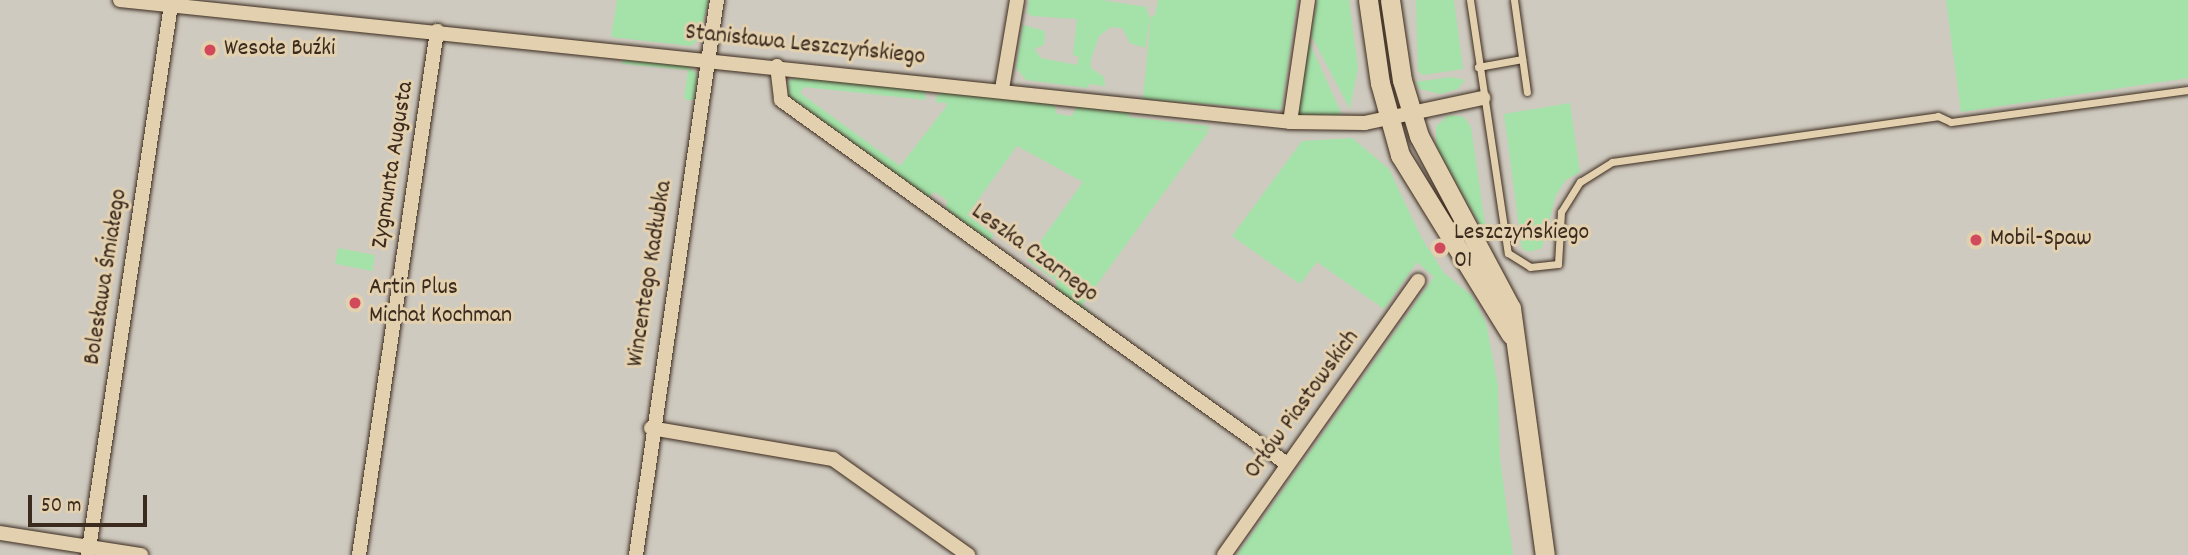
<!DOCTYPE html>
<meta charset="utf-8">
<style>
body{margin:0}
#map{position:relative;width:2188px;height:555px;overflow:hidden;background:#cfcabf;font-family:Dekko,sans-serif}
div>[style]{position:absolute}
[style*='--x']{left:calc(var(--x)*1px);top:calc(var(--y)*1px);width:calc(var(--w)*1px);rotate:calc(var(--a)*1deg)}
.green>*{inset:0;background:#a4e2a9;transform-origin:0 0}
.roads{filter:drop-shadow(0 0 2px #3b2a1e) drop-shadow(0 0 2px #3b2a1e)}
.lane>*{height:7px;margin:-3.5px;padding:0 3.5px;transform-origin:3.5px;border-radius:3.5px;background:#e3d0ae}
.street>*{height:14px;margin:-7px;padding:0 7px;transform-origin:7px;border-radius:7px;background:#e3d0ae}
.secondary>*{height:19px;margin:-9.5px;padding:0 9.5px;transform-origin:9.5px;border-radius:9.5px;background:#e3d0ae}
.dots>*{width:19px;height:19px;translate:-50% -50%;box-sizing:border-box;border:4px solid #e3d0ae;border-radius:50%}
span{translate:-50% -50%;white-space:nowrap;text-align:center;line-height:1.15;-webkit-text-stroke:6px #e3d0ae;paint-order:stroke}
.street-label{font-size:24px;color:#3b2a1e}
.poi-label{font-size:24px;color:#3b2a1e}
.left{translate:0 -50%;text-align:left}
.scale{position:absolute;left:28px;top:495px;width:119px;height:32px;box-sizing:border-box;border:4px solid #3b2a1e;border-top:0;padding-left:9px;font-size:21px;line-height:24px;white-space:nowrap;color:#3b2a1e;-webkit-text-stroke:5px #e3d0ae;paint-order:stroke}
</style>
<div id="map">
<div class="green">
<i style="clip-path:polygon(617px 0,709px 0,698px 40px,691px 46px,611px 37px)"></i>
<i style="clip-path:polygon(1029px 0,1102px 0,1152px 8px,1146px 8px,1150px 19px,1145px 48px,1130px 43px,1122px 28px,1111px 27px,1099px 36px,1091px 59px,1091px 68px,1104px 77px,1105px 86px,1089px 84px,1088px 88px,1026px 80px,1016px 68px,1023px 25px,1045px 31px,1044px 45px,1034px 49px,1041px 58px,1077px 65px,1079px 57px,1073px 55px,1077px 19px,1032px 16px,1027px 13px)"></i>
<i style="clip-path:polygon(1158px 0,1297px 0,1281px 110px,1143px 99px,1151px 15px,1155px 16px)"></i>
<i style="clip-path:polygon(1317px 0,1349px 0,1358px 68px,1350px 109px,1311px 35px)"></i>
<i style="clip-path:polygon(1416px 0,1454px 0,1463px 69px,1423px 75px,1418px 71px)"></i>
<i style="clip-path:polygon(1946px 0,2188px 0,2188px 78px,1961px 112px)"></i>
<i style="clip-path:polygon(1307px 37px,1342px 115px,1298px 115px)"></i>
<i style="clip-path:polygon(623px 59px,688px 65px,697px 75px,694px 101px,684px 99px,688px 70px,622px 64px)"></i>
<i style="clip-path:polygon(794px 77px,925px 90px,926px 100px,804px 87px,800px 93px,900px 166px,946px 107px,947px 103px,935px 102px,939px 91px,1054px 104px,1057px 114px,1072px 116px,1077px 106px,1129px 113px,1129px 117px,1209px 126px,1209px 130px,1174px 127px,1209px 131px,1082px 305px,1100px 322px,1056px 290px,1057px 281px,1027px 260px,1083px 182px,1017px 146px,967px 215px,994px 235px,990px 241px,946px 209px,947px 200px,935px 192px,928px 197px,789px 96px,788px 83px)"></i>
<i style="clip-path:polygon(1451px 77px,1465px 80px,1458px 89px,1440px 94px,1420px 89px,1416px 82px)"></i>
<i style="clip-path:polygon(1570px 103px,1580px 172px,1566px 180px,1556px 195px,1542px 248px,1529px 252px,1522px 249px,1504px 114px)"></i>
<i style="clip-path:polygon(1449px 115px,1464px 117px,1471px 127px,1487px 238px,1436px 146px,1436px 126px)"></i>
<i style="clip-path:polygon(1352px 138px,1389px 169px,1421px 237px,1444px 273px,1472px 296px,1486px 323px,1498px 386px,1500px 459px,1513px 555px,1237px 555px,1434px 277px,1417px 262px,1384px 309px,1317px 262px,1300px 284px,1232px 236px,1302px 141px)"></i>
<i style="left:338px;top:248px;width:38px;height:16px;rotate:11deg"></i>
</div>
<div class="roads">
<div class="lane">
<i style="--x:1470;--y:0;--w:256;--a:81.5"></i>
<i style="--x:1508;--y:253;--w:26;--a:32"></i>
<i style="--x:1530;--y:267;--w:28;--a:-6"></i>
<i style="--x:1558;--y:264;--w:52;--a:-86.7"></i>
<i style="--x:1561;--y:212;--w:36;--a:-58"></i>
<i style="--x:1580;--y:182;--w:38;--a:-32"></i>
<i style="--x:1612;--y:162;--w:329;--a:-8"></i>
<i style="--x:1938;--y:116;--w:14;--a:25"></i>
<i style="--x:1951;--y:122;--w:239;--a:-7.7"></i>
<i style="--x:1514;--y:0;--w:93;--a:82"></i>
<i style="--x:1478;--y:67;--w:45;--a:-10.3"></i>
</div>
<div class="street">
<i style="--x:120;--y:0;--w:1176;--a:5.95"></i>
<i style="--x:1290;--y:122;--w:75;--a:0.8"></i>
<i style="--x:1365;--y:123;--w:121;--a:-12"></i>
<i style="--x:777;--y:66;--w:34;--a:83"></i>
<i style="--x:781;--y:100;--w:623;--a:35.73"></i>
<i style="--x:1002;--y:89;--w:90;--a:-80.4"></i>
<i style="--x:1290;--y:122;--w:123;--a:-81.6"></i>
<i style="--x:651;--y:428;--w:185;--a:9.7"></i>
<i style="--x:833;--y:459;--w:166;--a:35.4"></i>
<i style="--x:0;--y:533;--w:143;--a:8.9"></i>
<i style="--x:88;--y:555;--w:556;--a:-81.42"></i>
<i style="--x:359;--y:555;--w:530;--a:-81.53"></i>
<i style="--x:636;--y:555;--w:561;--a:-81.7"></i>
<i style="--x:1224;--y:555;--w:336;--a:-54.7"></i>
</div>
<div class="secondary">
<i style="--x:1368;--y:0;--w:84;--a:81.8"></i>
<i style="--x:1380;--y:83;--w:75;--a:74.5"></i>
<i style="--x:1400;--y:155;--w:211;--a:58.3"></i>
<i style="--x:1390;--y:0;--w:81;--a:81.5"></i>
<i style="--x:1402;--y:80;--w:59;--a:73.1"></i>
<i style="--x:1419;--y:136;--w:195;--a:61.9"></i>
<i style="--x:1511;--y:308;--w:249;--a:82.2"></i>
</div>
</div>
<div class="dots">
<i style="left:210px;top:50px;background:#d1495b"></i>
<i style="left:1976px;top:240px;background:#d1495b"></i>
<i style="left:1440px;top:248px;background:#d1495b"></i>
<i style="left:355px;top:303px;background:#d1495b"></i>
</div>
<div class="street-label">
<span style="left:805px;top:46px;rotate:6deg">Stanisława Leszczyńskiego</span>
<span style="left:394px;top:165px;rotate:-81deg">Zygmunta Augusta</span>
<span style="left:1034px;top:254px;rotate:36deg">Leszka Czarnego</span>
<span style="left:651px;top:274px;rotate:-81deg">Wincentego Kadłubka</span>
<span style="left:107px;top:277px;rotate:-81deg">Bolesława Śmiałego</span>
<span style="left:1303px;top:405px;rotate:-54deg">Orłów Piastowskich</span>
</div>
<div class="poi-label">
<span class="left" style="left:224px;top:50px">Wesołe Buźki</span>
<span class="left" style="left:1454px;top:248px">Leszczyńskiego<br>01</span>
<span class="left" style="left:1990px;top:240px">Mobil-Spaw</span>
<span class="left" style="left:369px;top:303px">Artin Plus<br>Michał Kochman</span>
</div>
<div class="scale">50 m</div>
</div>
